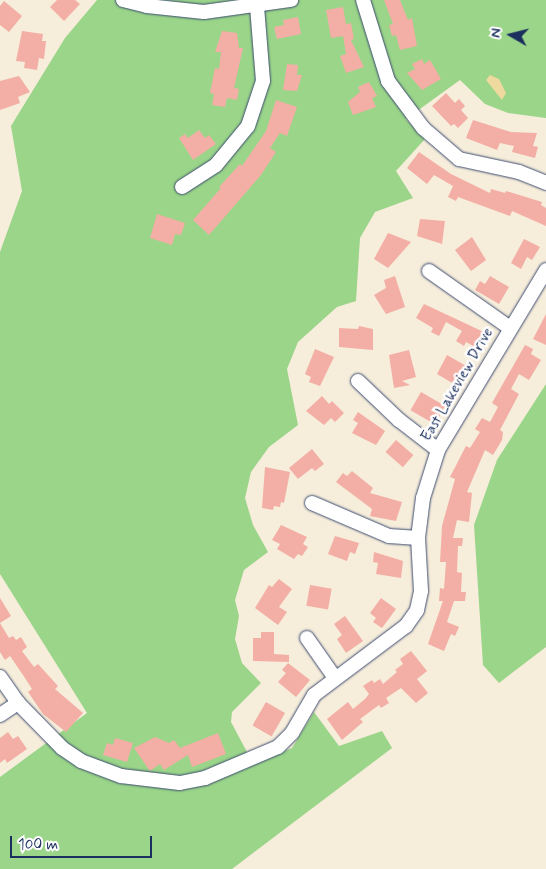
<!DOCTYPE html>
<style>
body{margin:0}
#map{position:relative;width:546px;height:869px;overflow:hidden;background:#f6eddb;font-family:Mynerve,sans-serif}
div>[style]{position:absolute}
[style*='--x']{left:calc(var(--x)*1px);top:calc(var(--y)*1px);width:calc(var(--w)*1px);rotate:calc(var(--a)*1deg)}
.green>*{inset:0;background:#9bd589}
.sand>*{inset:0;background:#eeda9e}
.building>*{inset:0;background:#f3afa5;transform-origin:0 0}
.roads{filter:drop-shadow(0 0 1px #3c4c71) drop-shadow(0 0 1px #3c4c71)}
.minor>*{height:14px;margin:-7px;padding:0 7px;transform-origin:7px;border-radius:7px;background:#fff}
span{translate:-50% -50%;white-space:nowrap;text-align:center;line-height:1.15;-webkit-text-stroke:5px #fff;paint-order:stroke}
.street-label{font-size:15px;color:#1b2f5e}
.north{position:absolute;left:486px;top:10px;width:50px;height:50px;-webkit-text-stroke:4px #fff;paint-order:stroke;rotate:278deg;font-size:14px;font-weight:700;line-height:20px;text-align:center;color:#1b2f5e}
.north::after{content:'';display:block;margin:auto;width:18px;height:22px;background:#1b2f5e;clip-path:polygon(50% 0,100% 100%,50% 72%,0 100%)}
.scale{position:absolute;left:10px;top:836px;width:142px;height:22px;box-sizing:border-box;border:2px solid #1b2f5e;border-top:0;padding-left:6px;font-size:15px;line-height:18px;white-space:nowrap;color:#1b2f5e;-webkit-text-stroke:4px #fff;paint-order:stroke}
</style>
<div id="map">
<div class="green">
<i style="clip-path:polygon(97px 0,546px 0,546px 118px,508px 113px,485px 104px,460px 80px,406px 119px,425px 139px,396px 171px,413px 198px,375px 212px,360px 238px,356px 301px,337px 307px,298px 342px,287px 369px,298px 425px,269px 447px,251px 472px,245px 498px,253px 525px,268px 552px,244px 570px,235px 600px,239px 616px,235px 639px,242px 663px,261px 683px,232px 712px,231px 722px,247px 752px,248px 766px,292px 748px,314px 712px,339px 746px,382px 731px,392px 748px,232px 869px,0 869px,0 777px,87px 713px,0 574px,0 252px,22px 191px,11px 126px,65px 38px)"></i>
<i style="clip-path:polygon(546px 384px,546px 647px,499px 683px,483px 665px,474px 525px,497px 460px)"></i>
</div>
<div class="sand">
<i style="clip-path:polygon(490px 75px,499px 79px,506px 93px,502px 100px,486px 80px)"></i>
</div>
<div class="building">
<i style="clip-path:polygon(57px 0,75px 0,80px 4px,64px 21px,50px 7px)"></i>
<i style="clip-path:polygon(384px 0,400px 0,408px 20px,412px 18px,417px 46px,400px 50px,396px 35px,392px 36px,389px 25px,393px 24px)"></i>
<i style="clip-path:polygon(4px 1px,22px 16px,9px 32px,0 25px,0 6px)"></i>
<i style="clip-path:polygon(343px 7px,346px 24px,351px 23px,354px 39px,351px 40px,364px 67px,346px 73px,340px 56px,346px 54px,343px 36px,331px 38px,326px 10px)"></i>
<i style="clip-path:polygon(298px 17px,301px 34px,277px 39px,274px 27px,284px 25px,283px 20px)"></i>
<i style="clip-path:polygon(22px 31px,43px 34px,42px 41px,46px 41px,44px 59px,39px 58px,37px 70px,24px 68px,25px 62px,16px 61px)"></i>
<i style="clip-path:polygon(222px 31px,237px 33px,239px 48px,243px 48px,234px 88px,239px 89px,237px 100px,227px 98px,225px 107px,212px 105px,214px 94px,210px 93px,215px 68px,219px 69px,221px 52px,215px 52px)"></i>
<i style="clip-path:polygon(422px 59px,424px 64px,430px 60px,441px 79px,422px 90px,407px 73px,415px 69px,412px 64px)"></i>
<i style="clip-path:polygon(287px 64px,298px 65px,297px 75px,302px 75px,297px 91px,283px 90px)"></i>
<i style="clip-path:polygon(19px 76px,30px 92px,18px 97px,20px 103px,0 110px,0 81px)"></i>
<i style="clip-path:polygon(369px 82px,377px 96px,372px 98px,376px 107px,353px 115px,348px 102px,360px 92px,358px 87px)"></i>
<i style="clip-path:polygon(446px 93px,455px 103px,459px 99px,465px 106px,461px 110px,468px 118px,458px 128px,454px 124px,451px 126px,432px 106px)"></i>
<i style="clip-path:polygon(276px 100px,297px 107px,287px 136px,280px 133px,270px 148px,276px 152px,261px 175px,209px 235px,193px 220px,221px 188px,219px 187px,240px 164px,242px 166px,266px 131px)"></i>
<i style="clip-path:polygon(473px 120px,511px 132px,537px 133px,533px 146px,538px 147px,535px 158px,512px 152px,514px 146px,500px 143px,497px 150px,466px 138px)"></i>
<i style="clip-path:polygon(199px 130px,205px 138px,209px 135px,216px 144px,193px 160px,179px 138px,185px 134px,188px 138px)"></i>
<i style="clip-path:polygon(419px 152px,451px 174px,490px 193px,491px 189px,505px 193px,506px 191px,542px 202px,541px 205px,546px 208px,546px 226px,512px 211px,510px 216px,458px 197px,456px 201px,448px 197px,453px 186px,434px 175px,427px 184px,407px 168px)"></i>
<i style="clip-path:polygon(157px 214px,185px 223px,181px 235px,175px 234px,172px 245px,150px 238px)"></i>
<i style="clip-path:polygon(420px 219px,445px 221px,442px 244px,417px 236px)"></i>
<i style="clip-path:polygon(388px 233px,411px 242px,388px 268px,374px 259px)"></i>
<i style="clip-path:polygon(472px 237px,486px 260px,471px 271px,455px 250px)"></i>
<i style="clip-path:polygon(524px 239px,540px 247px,532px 260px,527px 257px,521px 269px,511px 263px)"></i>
<i style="clip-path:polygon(395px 276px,405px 307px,386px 314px,374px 295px,386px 288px,384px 280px)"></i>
<i style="clip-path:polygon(490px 276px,509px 287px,499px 304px,475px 290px,480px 281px,485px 284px)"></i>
<i style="clip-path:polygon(424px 304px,488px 334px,479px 349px,466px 342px,464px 346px,456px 341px,462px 331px,446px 322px,439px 336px,431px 332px,433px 328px,416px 318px)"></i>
<i style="clip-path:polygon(546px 314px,546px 345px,533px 339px)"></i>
<i style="clip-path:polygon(359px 326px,373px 329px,373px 350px,339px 347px,339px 328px,358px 329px)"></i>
<i style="clip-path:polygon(525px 345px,533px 349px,531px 354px,541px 360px,529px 380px,519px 374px,511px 389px,519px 394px,500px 430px,503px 432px,502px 440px,493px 455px,485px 450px,467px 492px,472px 493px,469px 522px,457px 520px,453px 538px,463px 538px,462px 546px,458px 546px,457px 572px,462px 573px,461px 592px,466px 592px,465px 601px,454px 601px,447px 622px,459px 627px,455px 636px,451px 634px,444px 651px,428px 644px,443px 601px,439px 601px,440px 588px,444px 589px,446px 562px,440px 562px,442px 526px,455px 479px,450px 477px,466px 446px,470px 448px,480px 432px,475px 429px,482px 418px,490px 422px,498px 407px,492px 403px)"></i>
<i style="clip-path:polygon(315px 349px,334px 357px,320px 386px,309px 382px,311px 377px,305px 374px)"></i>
<i style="clip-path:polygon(409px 350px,416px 377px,402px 381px,410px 385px,394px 388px,389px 355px)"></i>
<i style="clip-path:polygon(447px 355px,468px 367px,454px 384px,437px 374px)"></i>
<i style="left:421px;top:392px;width:28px;height:21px;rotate:30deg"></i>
<i style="clip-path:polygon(322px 396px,329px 404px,332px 401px,344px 413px,335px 422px,331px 418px,324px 425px,306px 411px)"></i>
<i style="clip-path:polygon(358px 412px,385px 431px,376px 445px,352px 433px,358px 423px,353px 420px)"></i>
<i style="left:396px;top:440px;width:23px;height:16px;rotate:41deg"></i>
<i style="clip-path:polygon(312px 449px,324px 464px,315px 471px,312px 468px,298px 479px,289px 468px)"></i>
<i style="clip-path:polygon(265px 467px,290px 472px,284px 503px,281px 502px,280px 507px,274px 506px,273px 510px,262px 508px)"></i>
<i style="clip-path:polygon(352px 471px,373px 488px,370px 493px,402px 502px,396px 521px,370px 516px,372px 509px,336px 482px,343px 473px,347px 476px)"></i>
<i style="clip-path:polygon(281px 525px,307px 537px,303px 544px,308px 547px,302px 556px,298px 554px,294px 559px,277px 549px,280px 544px,272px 540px)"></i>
<i style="clip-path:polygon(335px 536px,359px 543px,355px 554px,350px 552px,347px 561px,328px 554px)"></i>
<i style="clip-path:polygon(374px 552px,403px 561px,401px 578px,376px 574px,378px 563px,373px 562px)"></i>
<i style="clip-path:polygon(279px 579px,292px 589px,279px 607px,287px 612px,278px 625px,255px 608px,269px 585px,272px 587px)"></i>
<i style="left:310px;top:585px;width:22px;height:21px;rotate:10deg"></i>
<i style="clip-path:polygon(0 598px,11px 616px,0 623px,9px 638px,13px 636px,16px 640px,21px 637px,27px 647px,22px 651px,34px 667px,38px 664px,58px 686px,55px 689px,83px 713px,66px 732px,43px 714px,28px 692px,32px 689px,23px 675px,10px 656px,5px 660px,0 652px)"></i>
<i style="clip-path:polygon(381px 598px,396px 609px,382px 628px,373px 622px,376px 618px,370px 613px)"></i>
<i style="clip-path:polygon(345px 616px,363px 641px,346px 653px,337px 639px,342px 635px,334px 624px)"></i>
<i style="clip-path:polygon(261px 632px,274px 632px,274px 654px,289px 655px,289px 662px,253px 661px,253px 638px,261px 638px)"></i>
<i style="clip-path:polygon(411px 651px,427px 671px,417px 679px,428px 693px,416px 703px,401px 688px,386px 698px,389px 703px,381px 708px,379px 705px,360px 719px,363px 722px,342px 740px,327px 719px,348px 702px,353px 709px,365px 699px,369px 694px,363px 686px,372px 680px,374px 683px,380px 679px,383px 684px,397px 672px,395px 670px,403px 664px,400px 659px)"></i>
<i style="clip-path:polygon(288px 663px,310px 680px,296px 697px,278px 682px,286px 673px,282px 670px)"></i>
<i style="left:266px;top:702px;width:22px;height:27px;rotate:30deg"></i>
<i style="clip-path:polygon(8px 732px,13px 739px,18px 736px,27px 749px,7px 763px,5px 759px,0 763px,0 738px)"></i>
<i style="clip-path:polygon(218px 733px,226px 754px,192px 767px,188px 755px,164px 770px,160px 764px,150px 771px,134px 748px,155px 737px,169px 743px,174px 740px,180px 748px)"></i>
<i style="clip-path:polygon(115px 738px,133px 743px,127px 762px,103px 755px,107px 743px,113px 745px)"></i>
</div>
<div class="roads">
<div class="minor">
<i style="--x:123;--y:0;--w:25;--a:14"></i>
<i style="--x:147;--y:6;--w:57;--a:6"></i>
<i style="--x:204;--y:12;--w:88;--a:-7.9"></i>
<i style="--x:363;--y:0;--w:85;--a:72.8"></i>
<i style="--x:388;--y:81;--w:59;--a:53.3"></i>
<i style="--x:423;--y:128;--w:48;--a:40.7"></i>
<i style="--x:459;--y:159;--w:61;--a:12.2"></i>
<i style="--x:519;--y:172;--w:29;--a:22"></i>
<i style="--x:182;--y:187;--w:40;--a:-32.9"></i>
<i style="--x:216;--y:165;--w:50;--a:-50.6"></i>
<i style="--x:248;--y:126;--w:47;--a:-71.6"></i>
<i style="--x:263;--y:81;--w:74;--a:-94.6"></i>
<i style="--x:429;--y:271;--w:99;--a:35.1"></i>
<i style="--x:358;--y:381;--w:57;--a:43.6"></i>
<i style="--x:399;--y:420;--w:49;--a:37.6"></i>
<i style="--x:312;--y:503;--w:84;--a:23.2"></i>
<i style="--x:389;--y:536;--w:29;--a:4"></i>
<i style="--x:307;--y:638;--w:49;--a:55"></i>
<i style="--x:0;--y:677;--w:32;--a:55"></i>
<i style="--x:18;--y:703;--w:63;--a:45.6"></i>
<i style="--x:62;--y:748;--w:23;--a:34"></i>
<i style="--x:81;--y:761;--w:43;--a:20.6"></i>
<i style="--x:121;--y:776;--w:59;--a:6.8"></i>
<i style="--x:180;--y:783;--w:25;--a:-11"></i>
<i style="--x:205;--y:778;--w:79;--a:-23"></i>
<i style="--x:278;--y:747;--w:20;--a:-45"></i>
<i style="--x:292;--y:733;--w:44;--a:-59.9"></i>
<i style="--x:314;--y:695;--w:115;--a:-36.9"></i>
<i style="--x:406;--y:626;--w:19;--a:-55"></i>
<i style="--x:417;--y:610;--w:19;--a:-78"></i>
<i style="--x:421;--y:591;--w:53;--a:-93.2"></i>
<i style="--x:418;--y:538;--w:40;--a:-82.9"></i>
<i style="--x:423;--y:498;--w:50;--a:-72.6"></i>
<i style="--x:438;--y:450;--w:210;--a:-59"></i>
<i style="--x:0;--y:715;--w:22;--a:-34"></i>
</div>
</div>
<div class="street-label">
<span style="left:458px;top:385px;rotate:-60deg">East Lakeview Drive</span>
</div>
<div class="north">N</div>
<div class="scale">100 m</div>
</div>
